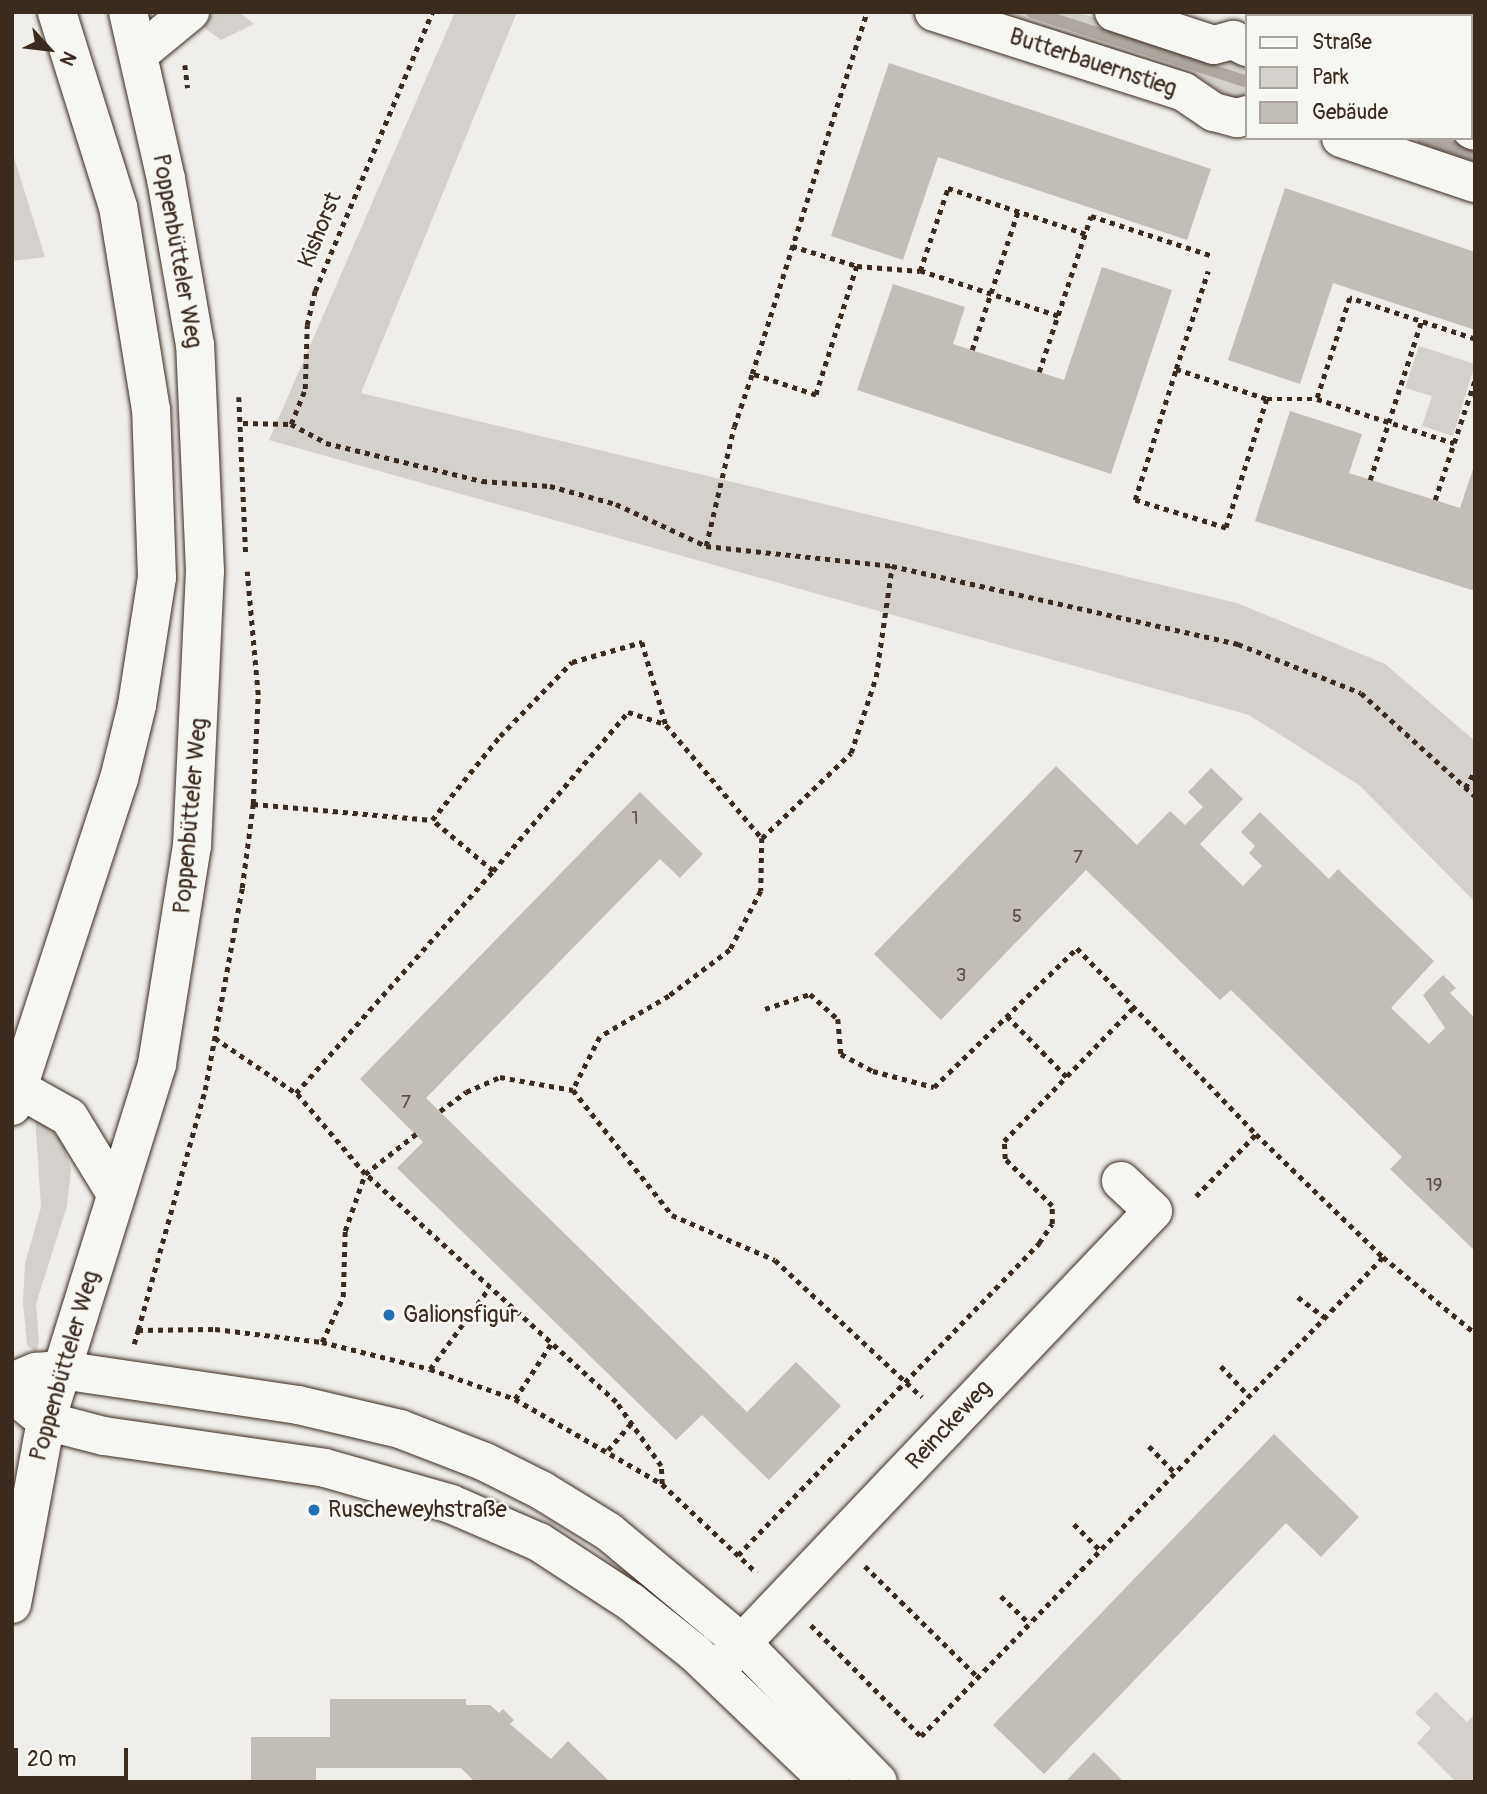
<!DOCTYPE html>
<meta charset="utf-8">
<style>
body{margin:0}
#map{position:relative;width:1487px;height:1794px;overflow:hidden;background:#efeeea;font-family:Pangolin,sans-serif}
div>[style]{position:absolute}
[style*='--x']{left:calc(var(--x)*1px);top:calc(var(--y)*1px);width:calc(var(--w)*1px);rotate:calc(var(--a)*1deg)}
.green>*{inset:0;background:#d4d1cc}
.stream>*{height:12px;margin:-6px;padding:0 6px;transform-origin:6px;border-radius:6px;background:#afa8a1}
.building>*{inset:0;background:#c2bdb7}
.path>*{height:4.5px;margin-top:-2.25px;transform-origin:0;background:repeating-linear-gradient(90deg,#3b2a1e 0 5px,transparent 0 10px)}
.roads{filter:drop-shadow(0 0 2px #3b2a1e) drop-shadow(0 0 2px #3b2a1e)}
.minor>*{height:38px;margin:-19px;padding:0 19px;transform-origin:19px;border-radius:19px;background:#f6f6f2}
.major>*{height:38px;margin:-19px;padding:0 19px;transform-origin:19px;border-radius:19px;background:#f6f6f2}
.dots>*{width:19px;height:19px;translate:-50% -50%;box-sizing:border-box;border:4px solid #f6f6f2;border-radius:50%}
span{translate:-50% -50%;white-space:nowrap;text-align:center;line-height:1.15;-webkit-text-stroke:5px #f6f6f2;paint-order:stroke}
.number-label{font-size:19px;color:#5d4f44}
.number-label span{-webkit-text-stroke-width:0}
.street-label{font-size:23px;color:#3b2a1e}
.poi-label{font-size:23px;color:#3b2a1e}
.left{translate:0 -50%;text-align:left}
.frame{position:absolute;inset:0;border:14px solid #3b2a1e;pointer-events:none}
.legend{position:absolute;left:1245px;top:14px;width:228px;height:126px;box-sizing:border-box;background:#f6f6f2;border:2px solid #aba49d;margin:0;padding:9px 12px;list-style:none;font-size:21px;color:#3b2a1e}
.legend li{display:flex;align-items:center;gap:14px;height:35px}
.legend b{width:35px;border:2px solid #aba49d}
.north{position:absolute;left:14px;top:14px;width:70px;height:70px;-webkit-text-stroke:5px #f6f6f2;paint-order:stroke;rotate:117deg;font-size:19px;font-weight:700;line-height:28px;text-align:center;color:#3b2a1e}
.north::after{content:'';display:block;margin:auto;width:24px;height:32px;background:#3b2a1e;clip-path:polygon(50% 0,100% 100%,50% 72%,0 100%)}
.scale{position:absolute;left:14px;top:1748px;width:114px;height:32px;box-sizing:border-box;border:4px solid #3b2a1e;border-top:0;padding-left:9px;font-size:21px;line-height:24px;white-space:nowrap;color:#3b2a1e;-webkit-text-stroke:5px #f6f6f2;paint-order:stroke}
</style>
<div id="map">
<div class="green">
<i style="clip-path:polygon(216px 12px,239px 12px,254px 24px,221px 40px,199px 24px)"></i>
<i style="clip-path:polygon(455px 12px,517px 12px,361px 393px,1237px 603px,1385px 664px,1475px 741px,1475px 902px,1359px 785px,1249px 715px,269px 440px)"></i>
<i style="clip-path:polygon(996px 12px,1077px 12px,1206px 54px,1247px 59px,1247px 99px,1225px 96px,1199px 77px)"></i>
<i style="clip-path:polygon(1374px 138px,1470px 138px,1475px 140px,1475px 170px)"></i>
<i style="clip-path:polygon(12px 151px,45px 257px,12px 261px)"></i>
<i style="clip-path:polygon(1419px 346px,1475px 364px,1453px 436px,1422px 426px,1432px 396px,1405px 388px)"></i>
<i style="clip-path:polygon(35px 1117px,62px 1139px,71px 1169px,67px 1206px,36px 1304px,39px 1341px,36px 1353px,27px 1345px,23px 1303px,25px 1264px,41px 1207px)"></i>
<i style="clip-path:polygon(1436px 1692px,1467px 1722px,1475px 1714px,1475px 1782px,1456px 1782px,1417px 1743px,1431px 1728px,1415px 1713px)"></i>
</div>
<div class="stream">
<i style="--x:1032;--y:12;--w:223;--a:18"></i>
<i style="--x:1423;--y:138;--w:55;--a:18.1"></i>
</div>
<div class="building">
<i style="clip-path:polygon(1338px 12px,1475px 12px,1475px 63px,1471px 16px,1336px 16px)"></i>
<i style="clip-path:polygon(889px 63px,1211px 169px,1187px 240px,938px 157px,903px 260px,831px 236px)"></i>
<i style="clip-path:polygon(1285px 188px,1475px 252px,1475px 330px,1333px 283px,1300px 384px,1228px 360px)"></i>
<i style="clip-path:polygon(1102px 267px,1172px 290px,1111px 474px,857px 390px,893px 284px,965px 307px,953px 344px,1064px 380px)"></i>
<i style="clip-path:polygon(1290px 411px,1362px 434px,1349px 473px,1460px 508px,1475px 463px,1475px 591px,1255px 521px)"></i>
<i style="clip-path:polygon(1056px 766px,1137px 845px,1170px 811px,1185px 825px,1203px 807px,1188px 792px,1211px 768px,1243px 799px,1200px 844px,1243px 886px,1262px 866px,1249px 853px,1255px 846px,1241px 832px,1260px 812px,1329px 879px,1338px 869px,1434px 961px,1391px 1008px,1429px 1044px,1445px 1028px,1423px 995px,1443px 975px,1456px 988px,1450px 993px,1475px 1018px,1475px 1251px,1390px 1169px,1402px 1157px,1231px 990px,1220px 1000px,1086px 870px,941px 1020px,874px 954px)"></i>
<i style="clip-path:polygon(640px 792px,703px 854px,680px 878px,660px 859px,426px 1098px,747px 1412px,796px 1362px,841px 1406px,769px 1480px,702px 1415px,676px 1440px,397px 1168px,423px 1142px,360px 1079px)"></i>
<i style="clip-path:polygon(1274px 1434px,1359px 1517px,1321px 1557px,1286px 1523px,1044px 1774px,993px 1725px)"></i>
<i style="clip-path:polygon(330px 1699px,466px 1699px,466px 1705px,490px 1705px,499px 1713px,503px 1709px,514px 1720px,510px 1724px,551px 1759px,568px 1741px,610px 1782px,475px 1782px,461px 1768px,316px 1768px,316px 1782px,251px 1782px,251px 1737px,330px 1737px)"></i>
<i style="clip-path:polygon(1094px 1752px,1124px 1782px,1065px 1782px)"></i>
</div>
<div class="path">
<i style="--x:185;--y:65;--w:23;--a:83"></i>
<i style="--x:792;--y:246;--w:68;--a:17.1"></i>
<i style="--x:857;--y:266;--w:135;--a:107.6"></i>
<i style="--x:816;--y:395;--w:67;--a:-161.8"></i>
<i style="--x:752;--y:374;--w:380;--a:-72.4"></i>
<i style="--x:857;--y:266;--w:63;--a:4.5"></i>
<i style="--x:1058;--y:316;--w:145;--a:-161.9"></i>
<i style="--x:920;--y:271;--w:88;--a:-71.4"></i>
<i style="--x:948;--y:188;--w:145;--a:18.4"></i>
<i style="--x:1475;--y:339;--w:132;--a:-161.8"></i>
<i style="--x:1350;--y:298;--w:106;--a:108.1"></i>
<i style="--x:1317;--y:399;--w:144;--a:17.8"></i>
<i style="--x:1454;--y:443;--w:66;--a:-71.6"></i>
<i style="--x:972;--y:350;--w:146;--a:-71.7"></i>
<i style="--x:1176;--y:369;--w:96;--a:18.2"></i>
<i style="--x:1267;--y:399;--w:135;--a:107.6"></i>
<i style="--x:1226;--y:528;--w:95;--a:-162.9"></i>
<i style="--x:1135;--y:500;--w:137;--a:-72.6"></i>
<i style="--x:1176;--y:369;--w:103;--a:-71.9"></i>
<i style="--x:1039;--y:372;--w:164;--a:-71.6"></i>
<i style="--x:1091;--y:216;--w:128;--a:18.2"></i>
<i style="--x:239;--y:397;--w:159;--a:87.5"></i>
<i style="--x:1267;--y:399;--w:50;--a:0"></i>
<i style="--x:243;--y:423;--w:48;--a:1.2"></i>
<i style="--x:291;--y:424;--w:40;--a:28"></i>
<i style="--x:326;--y:443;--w:161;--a:13.7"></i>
<i style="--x:482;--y:481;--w:68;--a:4.2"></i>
<i style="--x:550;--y:486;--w:68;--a:15.3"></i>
<i style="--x:616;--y:504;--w:99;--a:25"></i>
<i style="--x:706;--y:546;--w:187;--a:6.1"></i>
<i style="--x:892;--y:566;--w:355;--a:12.7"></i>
<i style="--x:1238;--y:644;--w:132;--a:21.7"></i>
<i style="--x:1361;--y:693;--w:154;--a:42.1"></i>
<i style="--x:291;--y:424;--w:38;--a:-68"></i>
<i style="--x:305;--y:389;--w:64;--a:-88.2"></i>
<i style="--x:307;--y:325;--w:35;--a:-77"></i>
<i style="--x:315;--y:291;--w:303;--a:-67.2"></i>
<i style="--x:1370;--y:480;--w:166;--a:-72.1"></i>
<i style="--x:1435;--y:500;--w:60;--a:-71.6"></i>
<i style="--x:706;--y:546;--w:122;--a:-76.8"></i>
<i style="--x:734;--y:427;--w:56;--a:-71.2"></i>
<i style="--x:1465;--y:788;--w:20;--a:-60"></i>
<i style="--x:253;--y:804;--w:180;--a:5.1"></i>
<i style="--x:762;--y:838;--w:53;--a:91.1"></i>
<i style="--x:761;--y:891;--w:67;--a:117.7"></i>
<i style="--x:730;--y:950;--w:76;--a:143"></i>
<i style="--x:669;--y:996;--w:80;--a:149.3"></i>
<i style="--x:600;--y:1037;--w:59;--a:117"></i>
<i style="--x:573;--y:1090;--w:159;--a:51.6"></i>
<i style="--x:672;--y:1215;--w:112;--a:23.6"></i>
<i style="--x:775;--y:1260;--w:201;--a:43"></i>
<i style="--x:493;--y:871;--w:209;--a:-49.7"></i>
<i style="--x:628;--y:712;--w:39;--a:18"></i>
<i style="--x:765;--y:1009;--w:47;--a:-18.4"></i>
<i style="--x:810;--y:994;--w:38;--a:42"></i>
<i style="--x:838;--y:1019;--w:35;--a:85"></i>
<i style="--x:841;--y:1054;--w:36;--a:28"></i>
<i style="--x:873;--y:1071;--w:63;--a:14.7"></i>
<i style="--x:934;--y:1087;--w:199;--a:-44.2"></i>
<i style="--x:1077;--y:948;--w:258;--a:46.1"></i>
<i style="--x:1256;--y:1134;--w:177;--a:44.1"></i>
<i style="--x:1383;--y:1257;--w:119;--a:39.6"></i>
<i style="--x:1007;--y:1016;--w:86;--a:45.5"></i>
<i style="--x:215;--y:1038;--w:98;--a:34.2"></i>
<i style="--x:296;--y:1093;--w:297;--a:-48.4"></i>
<i style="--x:493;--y:871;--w:80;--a:-140.1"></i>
<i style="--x:432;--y:820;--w:108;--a:-51"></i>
<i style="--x:500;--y:736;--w:103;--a:-45.8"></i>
<i style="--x:572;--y:662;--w:73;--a:-15.9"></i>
<i style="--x:642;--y:642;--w:86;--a:73.9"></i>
<i style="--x:666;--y:725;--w:148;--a:49.7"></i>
<i style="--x:762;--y:838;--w:123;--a:-43.7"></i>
<i style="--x:851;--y:753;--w:80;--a:-71.8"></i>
<i style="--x:876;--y:677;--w:112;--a:-81.8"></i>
<i style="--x:440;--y:1111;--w:32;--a:-36"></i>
<i style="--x:466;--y:1092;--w:37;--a:-24"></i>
<i style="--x:500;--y:1077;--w:74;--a:10.1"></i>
<i style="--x:1196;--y:1196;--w:86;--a:-45.9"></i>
<i style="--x:1298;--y:1297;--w:34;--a:37"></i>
<i style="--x:138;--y:1330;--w:249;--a:-74.4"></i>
<i style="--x:205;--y:1090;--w:205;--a:-79.6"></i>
<i style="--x:242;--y:888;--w:85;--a:-82.5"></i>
<i style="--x:253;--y:804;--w:109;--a:-87.4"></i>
<i style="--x:258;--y:695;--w:124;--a:-95.1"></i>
<i style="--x:322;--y:1342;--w:50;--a:-65"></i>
<i style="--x:343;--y:1297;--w:66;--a:-88.3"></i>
<i style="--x:345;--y:1231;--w:60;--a:-70.7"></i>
<i style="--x:365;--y:1174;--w:65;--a:-38.1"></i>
<i style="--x:134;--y:1344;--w:15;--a:-74"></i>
<i style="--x:138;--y:1330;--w:77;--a:-0.7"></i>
<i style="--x:215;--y:1329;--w:108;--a:6.9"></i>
<i style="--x:322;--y:1342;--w:111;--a:14"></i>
<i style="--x:430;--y:1369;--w:90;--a:19.4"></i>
<i style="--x:515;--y:1399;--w:170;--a:30"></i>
<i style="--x:662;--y:1484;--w:18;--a:-93"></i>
<i style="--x:661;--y:1466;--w:78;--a:-125.1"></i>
<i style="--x:616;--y:1402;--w:339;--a:-137.7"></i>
<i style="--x:365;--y:1174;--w:106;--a:-130.4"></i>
<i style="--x:1221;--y:1366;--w:41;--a:47"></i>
<i style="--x:430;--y:1369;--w:100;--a:-53.9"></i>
<i style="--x:515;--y:1399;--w:66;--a:-56.8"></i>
<i style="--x:1149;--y:1446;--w:36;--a:46"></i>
<i style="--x:608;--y:1450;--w:38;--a:-49"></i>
<i style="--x:662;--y:1484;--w:130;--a:43.1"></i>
<i style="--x:1074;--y:1524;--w:37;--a:45"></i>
<i style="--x:738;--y:1555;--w:434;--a:-46"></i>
<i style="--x:1039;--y:1243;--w:23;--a:-56"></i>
<i style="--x:1052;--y:1224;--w:18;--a:-90"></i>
<i style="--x:1052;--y:1206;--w:66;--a:-135"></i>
<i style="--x:1005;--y:1159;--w:18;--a:-93"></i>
<i style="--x:1004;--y:1141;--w:187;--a:-45.9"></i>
<i style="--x:865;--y:1566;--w:158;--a:44.5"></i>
<i style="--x:1001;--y:1596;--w:40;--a:44"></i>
<i style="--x:811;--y:1625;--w:156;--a:45.3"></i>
<i style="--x:921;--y:1736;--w:665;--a:-46.03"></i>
</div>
<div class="roads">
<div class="minor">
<i style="--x:934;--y:12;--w:262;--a:17.7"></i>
<i style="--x:1184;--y:92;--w:36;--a:34"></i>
<i style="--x:1214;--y:112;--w:24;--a:15"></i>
<i style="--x:1237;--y:118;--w:10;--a:-17"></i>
<i style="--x:1114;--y:12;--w:105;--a:18.3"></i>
<i style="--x:1214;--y:45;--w:20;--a:-15"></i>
<i style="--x:1233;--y:40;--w:16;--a:27"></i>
<i style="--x:140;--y:53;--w:65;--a:-39.4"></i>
<i style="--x:1471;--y:129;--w:4;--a:27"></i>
<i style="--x:1341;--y:138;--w:141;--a:18.6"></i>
<i style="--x:12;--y:1085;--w:65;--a:29.3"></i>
<i style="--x:69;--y:1117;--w:90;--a:58.6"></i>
<i style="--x:12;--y:1382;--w:26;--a:-23"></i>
<i style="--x:36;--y:1372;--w:25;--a:-5"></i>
<i style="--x:61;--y:1370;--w:240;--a:8.4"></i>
<i style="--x:298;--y:1405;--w:105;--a:13.2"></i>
<i style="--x:400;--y:1429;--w:91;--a:21.2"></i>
<i style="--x:485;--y:1462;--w:63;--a:26.6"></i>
<i style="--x:541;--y:1490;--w:80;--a:31.7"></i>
<i style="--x:609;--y:1532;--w:173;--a:39.8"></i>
<i style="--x:742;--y:1643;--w:194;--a:45.6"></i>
<i style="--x:12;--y:1384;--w:24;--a:57"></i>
<i style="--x:25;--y:1404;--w:27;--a:39"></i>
<i style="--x:46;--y:1421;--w:60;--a:14.5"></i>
<i style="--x:104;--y:1436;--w:223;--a:8.2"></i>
<i style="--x:325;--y:1468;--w:131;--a:15.9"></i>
<i style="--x:451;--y:1504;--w:96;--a:23.4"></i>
<i style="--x:539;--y:1542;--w:110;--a:33.1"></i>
<i style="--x:631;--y:1602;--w:82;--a:38.6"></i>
<i style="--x:695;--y:1653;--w:187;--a:43.7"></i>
<i style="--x:724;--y:1662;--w:622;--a:-46.43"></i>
<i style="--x:1153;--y:1211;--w:44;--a:-136.8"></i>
</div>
<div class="major">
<i style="--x:12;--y:1106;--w:344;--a:-71.9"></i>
<i style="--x:119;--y:779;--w:76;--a:-76.3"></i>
<i style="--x:137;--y:705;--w:129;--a:-81.1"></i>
<i style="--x:157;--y:578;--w:168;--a:-92"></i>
<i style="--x:151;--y:410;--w:206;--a:-99.2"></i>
<i style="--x:118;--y:207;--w:204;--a:-107.4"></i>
<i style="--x:12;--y:1604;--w:186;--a:-79.5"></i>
<i style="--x:46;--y:1421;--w:374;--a:-72.7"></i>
<i style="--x:157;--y:1064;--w:221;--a:-80.9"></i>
<i style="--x:192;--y:846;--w:275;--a:-87.3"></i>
<i style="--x:205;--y:571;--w:226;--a:-92.5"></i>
<i style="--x:195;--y:345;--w:169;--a:-99.9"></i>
<i style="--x:166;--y:179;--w:171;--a:-102.8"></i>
</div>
</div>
<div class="dots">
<i style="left:389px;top:1315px;background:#1f6fb2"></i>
<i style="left:314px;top:1510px;background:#1f6fb2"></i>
</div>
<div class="number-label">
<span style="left:635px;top:819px">1</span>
<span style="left:1078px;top:858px">7</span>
<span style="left:1017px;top:917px">5</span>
<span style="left:961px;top:976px">3</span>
<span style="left:406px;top:1103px">7</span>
<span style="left:1434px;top:1186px">19</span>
</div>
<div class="street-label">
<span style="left:1093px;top:63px;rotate:18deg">Butterbauernstieg</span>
<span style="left:320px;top:230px;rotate:-68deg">Kishorst</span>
<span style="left:177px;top:251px;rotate:80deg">Poppenbütteler Weg</span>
<span style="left:191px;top:816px;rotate:-85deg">Poppenbütteler Weg</span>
<span style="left:65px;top:1366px;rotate:-74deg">Poppenbütteler Weg</span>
<span style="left:949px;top:1425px;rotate:-47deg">Reinckeweg</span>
</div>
<div class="poi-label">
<span class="left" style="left:403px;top:1315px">Galionsfigur</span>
<span class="left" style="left:328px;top:1510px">Ruscheweyhstraße</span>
</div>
<div class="frame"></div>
<ul class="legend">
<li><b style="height:9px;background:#f6f6f2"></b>Straße</li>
<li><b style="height:19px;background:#d4d1cc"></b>Park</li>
<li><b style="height:19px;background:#c2bdb7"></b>Gebäude</li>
</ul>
<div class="north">N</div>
<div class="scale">20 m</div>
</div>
